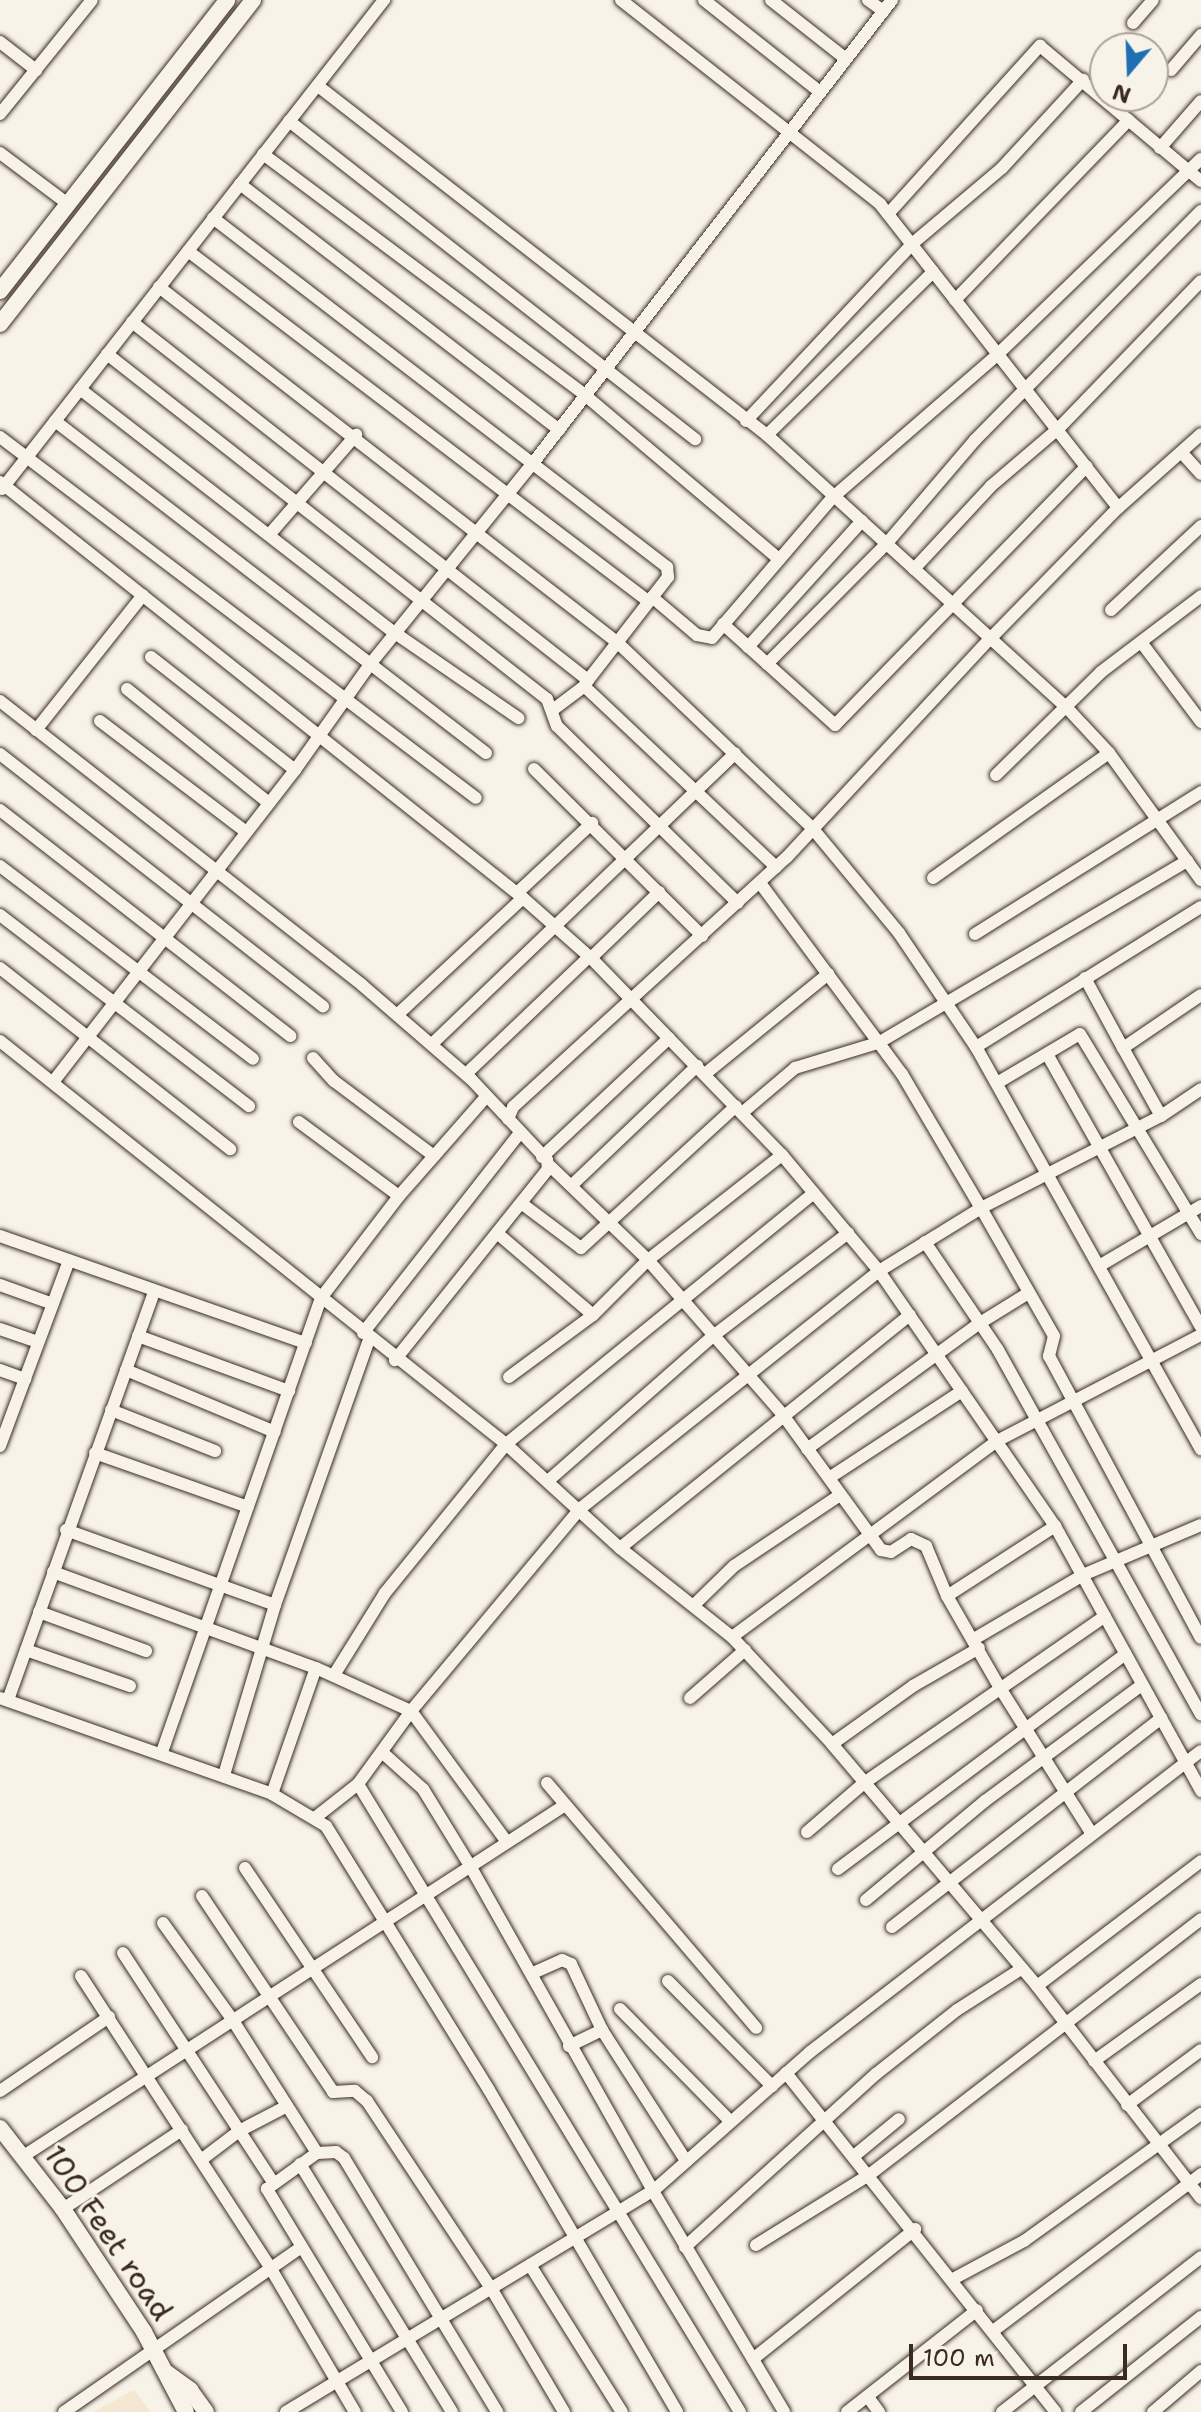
<!DOCTYPE html>
<style>
body{margin:0}
#map{position:relative;width:1201px;height:2412px;overflow:hidden;background:#f7f3e8;font-family:"Shantell Sans",sans-serif}
div>[style]{position:absolute}
[style*='--x']{left:calc(var(--x)*1px);top:calc(var(--y)*1px);width:calc(var(--w)*1px);rotate:calc(var(--a)*1deg)}
.built>*{inset:0;background:#f4e8d2}
.roads{filter:drop-shadow(0 0 2px #3b2a1e) drop-shadow(0 0 2px #3b2a1e)}
.minor>*{height:12px;margin:-6px;padding:0 6px;transform-origin:6px;border-radius:6px;background:#f7f3e8}
.tertiary>*{height:16px;margin:-8px;padding:0 8px;transform-origin:8px;border-radius:8px;background:#f7f3e8}
span{translate:-50% -50%;white-space:nowrap;text-align:center;line-height:1.15;-webkit-text-stroke:6px #f7f3e8;paint-order:stroke}
.street-label{font-size:30px;color:#3b2a1e}
.north{position:absolute;left:1089px;top:32px;width:80px;height:80px;box-sizing:border-box;background:#f7f3e8;border:2px solid #aca397;border-radius:50%;rotate:199deg;font-size:22px;font-weight:700;line-height:32px;text-align:center;color:#3b2a1e}
.north::after{content:'';display:block;margin:auto;width:28px;height:36px;background:#1f6fb2;clip-path:polygon(50% 0,100% 100%,50% 72%,0 100%)}
.scale{position:absolute;left:909px;top:2344px;width:218px;height:36px;box-sizing:border-box;border:4px solid #3b2a1e;border-top:0;padding-left:10px;font-size:24px;line-height:28px;white-space:nowrap;color:#3b2a1e;-webkit-text-stroke:6px #f7f3e8;paint-order:stroke}
</style>
<div id="map">
<div class="built">
<i style="clip-path:polygon(134px 2390px,151px 2412px,93px 2412px)"></i>
</div>
<div class="roads">
<div class="minor">
<i style="--x:621;--y:0;--w:330;--a:38.2"></i>
<i style="--x:880;--y:204;--w:386;--a:51.9"></i>
<i style="--x:704;--y:0;--w:148;--a:38.4"></i>
<i style="--x:771;--y:0;--w:95;--a:38.2"></i>
<i style="--x:868;--y:0;--w:19;--a:36"></i>
<i style="--x:1133;--y:23;--w:30;--a:-49"></i>
<i style="--x:0;--y:42;--w:46;--a:37.9"></i>
<i style="--x:1171;--y:70;--w:46;--a:-49.4"></i>
<i style="--x:318;--y:86;--w:569;--a:37.86"></i>
<i style="--x:767;--y:435;--w:407;--a:42.3"></i>
<i style="--x:1068;--y:709;--w:60;--a:47"></i>
<i style="--x:1109;--y:753;--w:157;--a:54.1"></i>
<i style="--x:0;--y:114;--w:146;--a:-51.1"></i>
<i style="--x:289;--y:121;--w:516;--a:38.07"></i>
<i style="--x:1160;--y:148;--w:62;--a:-48.9"></i>
<i style="--x:0;--y:153;--w:85;--a:36.9"></i>
<i style="--x:263;--y:154;--w:404;--a:36.8"></i>
<i style="--x:586;--y:396;--w:253;--a:40.2"></i>
<i style="--x:240;--y:184;--w:403;--a:37.6"></i>
<i style="--x:888;--y:214;--w:227;--a:-47.9"></i>
<i style="--x:1040;--y:46;--w:210;--a:40"></i>
<i style="--x:213;--y:218;--w:573;--a:37.55"></i>
<i style="--x:667;--y:567;--w:10;--a:84"></i>
<i style="--x:668;--y:577;--w:130;--a:127.8"></i>
<i style="--x:188;--y:251;--w:578;--a:37.27"></i>
<i style="--x:159;--y:287;--w:581;--a:37.8"></i>
<i style="--x:618;--y:643;--w:269;--a:43.6"></i>
<i style="--x:813;--y:829;--w:135;--a:50.4"></i>
<i style="--x:899;--y:933;--w:138;--a:56"></i>
<i style="--x:976;--y:1047;--w:461;--a:60.8"></i>
<i style="--x:955;--y:300;--w:250;--a:-46"></i>
<i style="--x:132;--y:322;--w:580;--a:38.14"></i>
<i style="--x:588;--y:680;--w:7;--a:124"></i>
<i style="--x:584;--y:686;--w:264;--a:43.3"></i>
<i style="--x:107;--y:354;--w:559;--a:38.1"></i>
<i style="--x:547;--y:699;--w:29;--a:70"></i>
<i style="--x:557;--y:726;--w:253;--a:44.4"></i>
<i style="--x:80;--y:389;--w:398;--a:37.8"></i>
<i style="--x:395;--y:633;--w:150;--a:34.6"></i>
<i style="--x:55;--y:421;--w:544;--a:37.61"></i>
<i style="--x:746;--y:421;--w:243;--a:-46.8"></i>
<i style="--x:912;--y:244;--w:118;--a:-40.2"></i>
<i style="--x:1002;--y:168;--w:120;--a:-47.4"></i>
<i style="--x:767;--y:435;--w:233;--a:-44.5"></i>
<i style="--x:0;--y:437;--w:597;--a:37.18"></i>
<i style="--x:1182;--y:453;--w:28;--a:48"></i>
<i style="--x:0;--y:482;--w:668;--a:38.5"></i>
<i style="--x:523;--y:898;--w:94;--a:41.5"></i>
<i style="--x:593;--y:960;--w:272;--a:45.9"></i>
<i style="--x:782;--y:1155;--w:151;--a:50.1"></i>
<i style="--x:879;--y:1271;--w:310;--a:55.4"></i>
<i style="--x:1055;--y:1526;--w:303;--a:61.1"></i>
<i style="--x:2;--y:489;--w:621;--a:-52"></i>
<i style="--x:269;--y:535;--w:133;--a:-49"></i>
<i style="--x:914;--y:569;--w:113;--a:-47.1"></i>
<i style="--x:991;--y:486;--w:89;--a:-40.5"></i>
<i style="--x:1059;--y:428;--w:204;--a:-46"></i>
<i style="--x:652;--y:597;--w:59;--a:40.2"></i>
<i style="--x:697;--y:635;--w:15;--a:11"></i>
<i style="--x:712;--y:638;--w:184;--a:-49.4"></i>
<i style="--x:832;--y:498;--w:218;--a:-40.9"></i>
<i style="--x:997;--y:355;--w:283;--a:-43.9"></i>
<i style="--x:1111;--y:610;--w:123;--a:-43"></i>
<i style="--x:723;--y:624;--w:151;--a:42"></i>
<i style="--x:835;--y:725;--w:361;--a:-45.8"></i>
<i style="--x:1141;--y:642;--w:100;--a:53.1"></i>
<i style="--x:748;--y:647;--w:170;--a:-47.9"></i>
<i style="--x:151;--y:657;--w:183;--a:38.1"></i>
<i style="--x:767;--y:664;--w:170;--a:-45.2"></i>
<i style="--x:887;--y:543;--w:135;--a:-49.5"></i>
<i style="--x:975;--y:440;--w:322;--a:-45.4"></i>
<i style="--x:127;--y:689;--w:182;--a:38.8"></i>
<i style="--x:0;--y:701;--w:460;--a:38.1"></i>
<i style="--x:362;--y:985;--w:144;--a:40.8"></i>
<i style="--x:471;--y:1079;--w:111;--a:46.8"></i>
<i style="--x:547;--y:1160;--w:9;--a:84"></i>
<i style="--x:548;--y:1169;--w:245;--a:128.7"></i>
<i style="--x:554;--y:709;--w:38;--a:-37"></i>
<i style="--x:100;--y:721;--w:183;--a:37.2"></i>
<i style="--x:36;--y:730;--w:172;--a:-51.6"></i>
<i style="--x:0;--y:754;--w:410;--a:38"></i>
<i style="--x:534;--y:769;--w:237;--a:44.8"></i>
<i style="--x:996;--y:775;--w:147;--a:-44.4"></i>
<i style="--x:1101;--y:672;--w:126;--a:-37.2"></i>
<i style="--x:0;--y:810;--w:368;--a:37.9"></i>
<i style="--x:0;--y:866;--w:318;--a:37.3"></i>
<i style="--x:933;--y:878;--w:216;--a:-35.4"></i>
<i style="--x:760;--y:883;--w:238;--a:53.4"></i>
<i style="--x:902;--y:1074;--w:156;--a:59.5"></i>
<i style="--x:981;--y:1208;--w:147;--a:60.3"></i>
<i style="--x:1054;--y:1336;--w:21;--a:104"></i>
<i style="--x:1049;--y:1356;--w:320;--a:61.7"></i>
<i style="--x:517;--y:893;--w:103;--a:-43"></i>
<i style="--x:0;--y:915;--w:314;--a:37.5"></i>
<i style="--x:975;--y:934;--w:267;--a:-32.1"></i>
<i style="--x:591;--y:958;--w:95;--a:-44.1"></i>
<i style="--x:0;--y:968;--w:293;--a:38.2"></i>
<i style="--x:1085;--y:978;--w:80;--a:61.5"></i>
<i style="--x:397;--y:1015;--w:172;--a:-42.9"></i>
<i style="--x:0;--y:1041;--w:647;--a:38.54"></i>
<i style="--x:506;--y:1444;--w:154;--a:42.4"></i>
<i style="--x:620;--y:1548;--w:143;--a:38.5"></i>
<i style="--x:732;--y:1637;--w:146;--a:46.9"></i>
<i style="--x:832;--y:1744;--w:317;--a:49.7"></i>
<i style="--x:1037;--y:1986;--w:268;--a:52.3"></i>
<i style="--x:432;--y:1044;--w:420;--a:-43.8"></i>
<i style="--x:976;--y:1047;--w:265;--a:-31.9"></i>
<i style="--x:1047;--y:1054;--w:313;--a:60.6"></i>
<i style="--x:313;--y:1058;--w:31;--a:48"></i>
<i style="--x:334;--y:1081;--w:125;--a:36.9"></i>
<i style="--x:466;--y:1074;--w:170;--a:-43.6"></i>
<i style="--x:705;--y:1074;--w:159;--a:-39.1"></i>
<i style="--x:53;--y:1082;--w:395;--a:-52.2"></i>
<i style="--x:295;--y:770;--w:131;--a:-54.6"></i>
<i style="--x:371;--y:663;--w:257;--a:-51"></i>
<i style="--x:533;--y:463;--w:586;--a:-52.21"></i>
<i style="--x:997;--y:1083;--w:96;--a:-30.6"></i>
<i style="--x:1080;--y:1034;--w:234;--a:58.8"></i>
<i style="--x:742;--y:1113;--w:70;--a:-40.3"></i>
<i style="--x:795;--y:1068;--w:87;--a:-16.8"></i>
<i style="--x:878;--y:1043;--w:359;--a:-30.5"></i>
<i style="--x:1161;--y:1116;--w:48;--a:-34"></i>
<i style="--x:508;--y:1119;--w:13;--a:-67"></i>
<i style="--x:513;--y:1107;--w:371;--a:-42.4"></i>
<i style="--x:787;--y:857;--w:295;--a:-47.1"></i>
<i style="--x:988;--y:641;--w:186;--a:-45.7"></i>
<i style="--x:1118;--y:508;--w:111;--a:-41.7"></i>
<i style="--x:299;--y:1122;--w:124;--a:36.5"></i>
<i style="--x:542;--y:1157;--w:174;--a:-43.1"></i>
<i style="--x:548;--y:1164;--w:139;--a:43.8"></i>
<i style="--x:648;--y:1260;--w:206;--a:48.9"></i>
<i style="--x:783;--y:1415;--w:167;--a:54"></i>
<i style="--x:881;--y:1550;--w:10;--a:11"></i>
<i style="--x:891;--y:1552;--w:24;--a:-33"></i>
<i style="--x:911;--y:1539;--w:17;--a:25"></i>
<i style="--x:926;--y:1546;--w:54;--a:67.2"></i>
<i style="--x:947;--y:1596;--w:106;--a:60.1"></i>
<i style="--x:1000;--y:1688;--w:169;--a:57.8"></i>
<i style="--x:572;--y:1185;--w:173;--a:-43.6"></i>
<i style="--x:521;--y:1203;--w:75;--a:36.9"></i>
<i style="--x:581;--y:1248;--w:210;--a:-42.5"></i>
<i style="--x:497;--y:1233;--w:126;--a:40.5"></i>
<i style="--x:0;--y:1236;--w:324;--a:19.3"></i>
<i style="--x:925;--y:1242;--w:130;--a:55.9"></i>
<i style="--x:998;--y:1350;--w:417;--a:60.9"></i>
<i style="--x:1099;--y:1266;--w:118;--a:-30.5"></i>
<i style="--x:0;--y:1285;--w:56;--a:19.7"></i>
<i style="--x:0;--y:1329;--w:40;--a:18.9"></i>
<i style="--x:363;--y:1333;--w:253;--a:-51.9"></i>
<i style="--x:138;--y:1336;--w:161;--a:20"></i>
<i style="--x:0;--y:1370;--w:27;--a:20"></i>
<i style="--x:126;--y:1370;--w:161;--a:22.6"></i>
<i style="--x:509;--y:1377;--w:104;--a:-36.4"></i>
<i style="--x:593;--y:1315;--w:78;--a:-45"></i>
<i style="--x:648;--y:1260;--w:170;--a:-38.1"></i>
<i style="--x:111;--y:1410;--w:112;--a:21.5"></i>
<i style="--x:0;--y:1446;--w:198;--a:-69.6"></i>
<i style="--x:807;--y:1449;--w:214;--a:-36.1"></i>
<i style="--x:980;--y:1323;--w:55;--a:-31.7"></i>
<i style="--x:95;--y:1453;--w:162;--a:19.4"></i>
<i style="--x:829;--y:1478;--w:159;--a:-33.2"></i>
<i style="--x:549;--y:1480;--w:218;--a:-41.3"></i>
<i style="--x:713;--y:1336;--w:170;--a:-37.3"></i>
<i style="--x:66;--y:1530;--w:222;--a:19.7"></i>
<i style="--x:620;--y:1548;--w:372;--a:-38.8"></i>
<i style="--x:53;--y:1572;--w:280;--a:20.1"></i>
<i style="--x:316;--y:1668;--w:104;--a:24.4"></i>
<i style="--x:411;--y:1711;--w:161;--a:53.8"></i>
<i style="--x:947;--y:1596;--w:129;--a:-32.9"></i>
<i style="--x:694;--y:1605;--w:56;--a:-44.3"></i>
<i style="--x:734;--y:1566;--w:128;--a:-33.8"></i>
<i style="--x:39;--y:1612;--w:114;--a:20"></i>
<i style="--x:732;--y:1637;--w:330;--a:-36.5"></i>
<i style="--x:997;--y:1441;--w:230;--a:-27.5"></i>
<i style="--x:974;--y:1639;--w:126;--a:-30.4"></i>
<i style="--x:1083;--y:1575;--w:128;--a:-23"></i>
<i style="--x:26;--y:1650;--w:110;--a:19.1"></i>
<i style="--x:334;--y:1675;--w:97;--a:-58.1"></i>
<i style="--x:385;--y:1593;--w:192;--a:-50.9"></i>
<i style="--x:506;--y:1444;--w:397;--a:-39.2"></i>
<i style="--x:0;--y:1698;--w:288;--a:19.4"></i>
<i style="--x:272;--y:1794;--w:63;--a:30.7"></i>
<i style="--x:326;--y:1826;--w:310;--a:58.3"></i>
<i style="--x:489;--y:2090;--w:373;--a:59.7"></i>
<i style="--x:690;--y:1698;--w:73;--a:-41.1"></i>
<i style="--x:8;--y:1700;--w:432;--a:-70.3"></i>
<i style="--x:832;--y:1744;--w:100;--a:-35.6"></i>
<i style="--x:913;--y:1686;--w:76;--a:-29.9"></i>
<i style="--x:162;--y:1752;--w:481;--a:-70.7"></i>
<i style="--x:321;--y:1298;--w:128;--a:-52.6"></i>
<i style="--x:399;--y:1196;--w:132;--a:-48.7"></i>
<i style="--x:383;--y:1753;--w:54;--a:42"></i>
<i style="--x:423;--y:1789;--w:88;--a:58.5"></i>
<i style="--x:469;--y:1864;--w:375;--a:60.6"></i>
<i style="--x:653;--y:2191;--w:257;--a:59.3"></i>
<i style="--x:224;--y:1775;--w:177;--a:-73.3"></i>
<i style="--x:275;--y:1605;--w:282;--a:-70.5"></i>
<i style="--x:547;--y:1783;--w:322;--a:49.5"></i>
<i style="--x:358;--y:1784;--w:735;--a:58.69"></i>
<i style="--x:272;--y:1794;--w:133;--a:-70.8"></i>
<i style="--x:316;--y:1817;--w:53;--a:-38.2"></i>
<i style="--x:358;--y:1784;--w:90;--a:-54"></i>
<i style="--x:411;--y:1711;--w:265;--a:-50.1"></i>
<i style="--x:581;--y:1508;--w:381;--a:-38.5"></i>
<i style="--x:879;--y:1271;--w:120;--a:-31.7"></i>
<i style="--x:981;--y:1208;--w:202;--a:-27.1"></i>
<i style="--x:1161;--y:1116;--w:78;--a:-119.2"></i>
<i style="--x:1123;--y:1048;--w:94;--a:-34.2"></i>
<i style="--x:807;--y:1832;--w:75;--a:-40.7"></i>
<i style="--x:864;--y:1783;--w:293;--a:-34.7"></i>
<i style="--x:245;--y:1868;--w:228;--a:56.1"></i>
<i style="--x:838;--y:1869;--w:359;--a:-36.8"></i>
<i style="--x:202;--y:1896;--w:236;--a:56.2"></i>
<i style="--x:333;--y:2092;--w:22;--a:-3"></i>
<i style="--x:355;--y:2091;--w:16;--a:40"></i>
<i style="--x:367;--y:2101;--w:224;--a:56.5"></i>
<i style="--x:491;--y:2288;--w:144;--a:59.5"></i>
<i style="--x:866;--y:1900;--w:155;--a:-39.8"></i>
<i style="--x:985;--y:1801;--w:195;--a:-36.5"></i>
<i style="--x:163;--y:1923;--w:118;--a:54.3"></i>
<i style="--x:232;--y:2019;--w:159;--a:57.6"></i>
<i style="--x:892;--y:1927;--w:341;--a:-37.8"></i>
<i style="--x:123;--y:1953;--w:274;--a:56.8"></i>
<i style="--x:533;--y:1973;--w:32;--a:-24"></i>
<i style="--x:562;--y:1960;--w:10;--a:24"></i>
<i style="--x:571;--y:1964;--w:73;--a:64.8"></i>
<i style="--x:602;--y:2030;--w:156;--a:57.3"></i>
<i style="--x:81;--y:1976;--w:349;--a:57"></i>
<i style="--x:271;--y:2269;--w:166;--a:59.6"></i>
<i style="--x:668;--y:1981;--w:148;--a:45.3"></i>
<i style="--x:1037;--y:1986;--w:206;--a:-37.3"></i>
<i style="--x:620;--y:2009;--w:158;--a:45.5"></i>
<i style="--x:569;--y:2046;--w:37;--a:-26"></i>
<i style="--x:1094;--y:2061;--w:132;--a:-35.7"></i>
<i style="--x:786;--y:2073;--w:433;--a:51.5"></i>
<i style="--x:0;--y:2091;--w:132;--a:-34.2"></i>
<i style="--x:1127;--y:2105;--w:92;--a:-36.6"></i>
<i style="--x:854;--y:2156;--w:58;--a:-39.4"></i>
<i style="--x:22;--y:2157;--w:647;--a:-32.95"></i>
<i style="--x:201;--y:2160;--w:48;--a:-37.3"></i>
<i style="--x:239;--y:2131;--w:54;--a:-27.5"></i>
<i style="--x:300;--y:2164;--w:291;--a:58.5"></i>
<i style="--x:63;--y:2209;--w:143;--a:-33.6"></i>
<i style="--x:756;--y:2245;--w:133;--a:-31.8"></i>
<i style="--x:869;--y:2175;--w:419;--a:-37.6"></i>
<i style="--x:685;--y:2247;--w:258;--a:-42.2"></i>
<i style="--x:876;--y:2074;--w:103;--a:-38.3"></i>
<i style="--x:957;--y:2010;--w:76;--a:-32.6"></i>
<i style="--x:530;--y:2265;--w:173;--a:58"></i>
<i style="--x:953;--y:2279;--w:81;--a:-28.2"></i>
<i style="--x:1024;--y:2241;--w:218;--a:-35.7"></i>
<i style="--x:993;--y:2331;--w:261;--a:-37"></i>
<i style="--x:753;--y:2359;--w:208;--a:-38.7"></i>
<i style="--x:868;--y:2397;--w:19;--a:54"></i>
<i style="--x:64;--y:2412;--w:289;--a:-34.8"></i>
<i style="--x:286;--y:2412;--w:428;--a:-31.1"></i>
<i style="--x:653;--y:2191;--w:210;--a:-41.5"></i>
<i style="--x:810;--y:2052;--w:493;--a:-37.6"></i>
<i style="--x:402;--y:2412;--w:261;--a:-121.2"></i>
<i style="--x:267;--y:2189;--w:62;--a:-35.8"></i>
<i style="--x:317;--y:2153;--w:19;--a:-3"></i>
<i style="--x:336;--y:2152;--w:10;--a:37"></i>
<i style="--x:344;--y:2158;--w:297;--a:58.9"></i>
<i style="--x:847;--y:2412;--w:165;--a:-38.1"></i>
<i style="--x:1002;--y:2412;--w:252;--a:-37.9"></i>
<i style="--x:1081;--y:2412;--w:153;--a:-38.4"></i>
<i style="--x:1153;--y:2412;--w:63;--a:-40.5"></i>
</div>
<div class="tertiary">
<i style="--x:0;--y:291;--w:369;--a:-52"></i>
<i style="--x:0;--y:324;--w:411;--a:-52"></i>
<i style="--x:0;--y:2128;--w:103;--a:52.1"></i>
<i style="--x:63;--y:2209;--w:147;--a:56.6"></i>
<i style="--x:144;--y:2332;--w:90;--a:62.3"></i>
<i style="--x:167;--y:2373;--w:29;--a:36"></i>
<i style="--x:190;--y:2390;--w:27;--a:54"></i>
</div>
</div>
<div class="street-label">
<span style="left:108px;top:2233px;rotate:56deg">100 Feet road</span>
</div>
<div class="north">N</div>
<div class="scale">100 m</div>
</div>
